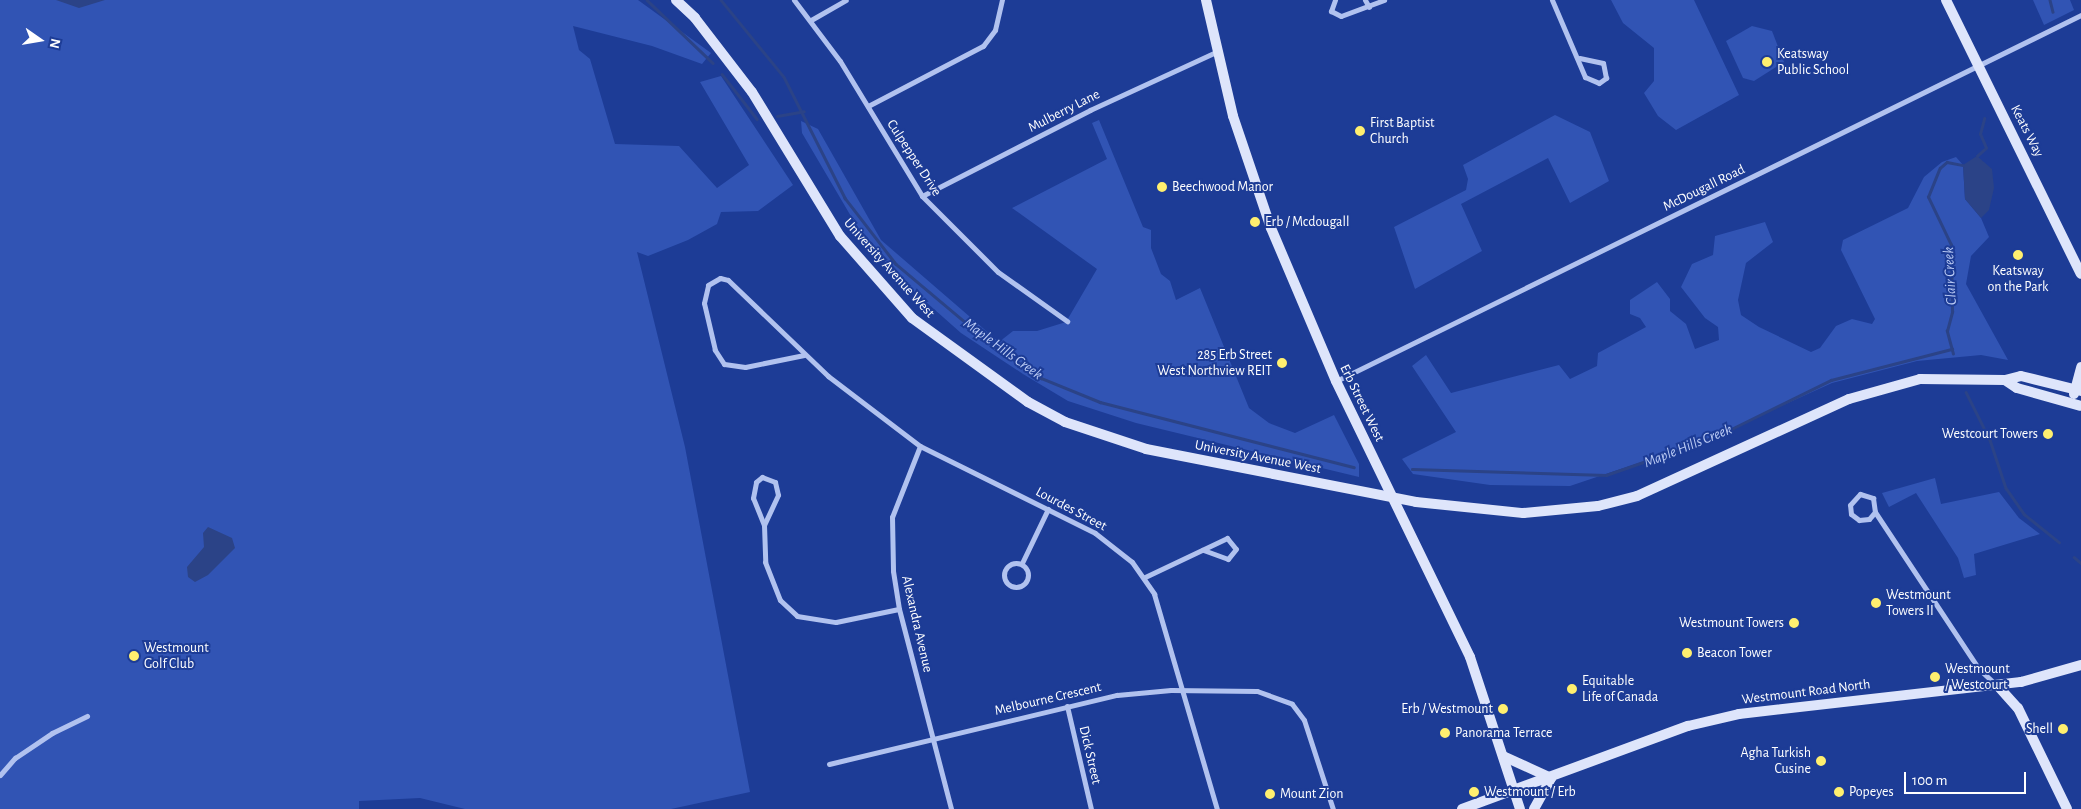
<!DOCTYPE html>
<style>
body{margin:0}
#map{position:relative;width:2081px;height:809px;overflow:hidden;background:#1d3c96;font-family:"Alegreya Sans",sans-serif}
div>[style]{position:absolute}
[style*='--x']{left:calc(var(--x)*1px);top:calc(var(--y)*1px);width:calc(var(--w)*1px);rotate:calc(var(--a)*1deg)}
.green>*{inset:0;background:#3154b4}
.water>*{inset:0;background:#2b4387}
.stream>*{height:2.5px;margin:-1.25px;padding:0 1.25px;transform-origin:1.25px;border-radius:1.25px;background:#2b4387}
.street>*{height:5px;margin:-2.5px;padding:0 2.5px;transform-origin:2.5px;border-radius:2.5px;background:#b1c2ef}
.street>.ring{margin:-2.5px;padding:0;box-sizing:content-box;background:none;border:5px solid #b1c2ef;border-radius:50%}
.secondary>*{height:10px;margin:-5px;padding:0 5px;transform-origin:5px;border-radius:5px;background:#dee5fb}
.dots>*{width:14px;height:14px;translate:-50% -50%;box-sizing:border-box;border:2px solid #1d3c96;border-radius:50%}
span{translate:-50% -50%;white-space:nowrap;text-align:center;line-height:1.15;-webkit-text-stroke:4px #1d3c96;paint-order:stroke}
.poi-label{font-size:14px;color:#fff}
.left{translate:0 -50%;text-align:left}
.right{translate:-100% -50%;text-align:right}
.street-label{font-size:14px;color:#fff}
.water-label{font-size:15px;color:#bdcdf6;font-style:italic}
.north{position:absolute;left:15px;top:15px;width:50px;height:50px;-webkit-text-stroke:4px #1d3c96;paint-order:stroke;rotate:103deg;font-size:14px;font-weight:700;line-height:20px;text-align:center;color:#fff}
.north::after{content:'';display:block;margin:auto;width:18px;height:22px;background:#fff;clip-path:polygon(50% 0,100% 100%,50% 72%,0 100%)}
.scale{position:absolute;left:1904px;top:772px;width:122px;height:22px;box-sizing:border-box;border:2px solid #fff;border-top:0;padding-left:6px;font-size:15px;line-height:18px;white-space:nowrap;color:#fff;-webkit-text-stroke:4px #1d3c96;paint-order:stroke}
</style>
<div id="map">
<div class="green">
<i style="clip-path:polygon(0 0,638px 0,711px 53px,702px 64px,652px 46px,573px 26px,579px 50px,590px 59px,615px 144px,679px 146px,717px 188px,749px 165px,700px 82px,721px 76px,793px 185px,758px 211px,721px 212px,717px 224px,688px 240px,648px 256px,637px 252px,685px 447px,750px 792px,671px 809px,465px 809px,420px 798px,359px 801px,359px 809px,0 809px)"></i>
<i style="clip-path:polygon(1611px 0,1694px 0,1739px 95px,1676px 130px,1658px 116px,1644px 93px,1654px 81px,1654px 48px,1623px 23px)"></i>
<i style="clip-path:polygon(2033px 0,2070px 0,2074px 10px,2044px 25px)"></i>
<i style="clip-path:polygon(1752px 26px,1772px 31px,1784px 62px,1754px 81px,1743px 78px,1726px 41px)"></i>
<i style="clip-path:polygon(1555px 115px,1590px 132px,1609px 181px,1570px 203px,1548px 158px,1461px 204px,1482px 251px,1415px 289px,1394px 227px,1466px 190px,1468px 179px,1463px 165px)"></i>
<i style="clip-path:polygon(1099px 120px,1143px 227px,1151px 230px,1151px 248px,1161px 274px,1170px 281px,1176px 300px,1200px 288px,1249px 408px,1269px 423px,1295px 433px,1334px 415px,1359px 464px,1359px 477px,1136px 423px,1068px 401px,1023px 374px,961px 333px,900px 279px,862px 235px,802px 133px,801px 121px,818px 129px,881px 240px,999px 342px,1013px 331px,1037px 331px,1066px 322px,1097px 269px,1012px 208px,1107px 159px,1092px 123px)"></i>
<i style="clip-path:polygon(1956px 157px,1963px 165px,1965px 199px,1981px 218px,1989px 237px,1971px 256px,1966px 284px,2008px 360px,1981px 355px,1917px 361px,1832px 383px,1704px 441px,1570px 486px,1490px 485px,1413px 474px,1402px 459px,1456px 432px,1412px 366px,1426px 355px,1451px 393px,1559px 365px,1570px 379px,1597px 366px,1598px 353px,1646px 327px,1640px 318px,1630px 314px,1630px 300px,1657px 282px,1670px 299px,1670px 311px,1686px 324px,1695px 349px,1719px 340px,1718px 327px,1705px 318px,1681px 287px,1692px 264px,1713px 255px,1715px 236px,1765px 222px,1773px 242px,1746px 263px,1738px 300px,1741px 315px,1759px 327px,1811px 352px,1820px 348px,1836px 326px,1852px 319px,1872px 324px,1875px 319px,1841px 250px,1843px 240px,1908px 208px,1924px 177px,1942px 162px)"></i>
<i style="clip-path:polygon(1935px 478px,1941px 504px,1999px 492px,2019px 518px,2040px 534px,1974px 554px,1976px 575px,1964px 578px,1958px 558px,1916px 493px,1889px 507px,1882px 493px)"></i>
</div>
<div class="water">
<i style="clip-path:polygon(56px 0,105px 0,79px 8px)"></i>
<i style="clip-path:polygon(1977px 156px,1992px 169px,1994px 188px,1989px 210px,1981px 218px,1965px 199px,1963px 165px)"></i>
<i style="clip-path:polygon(208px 527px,232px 538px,235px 548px,208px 575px,195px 582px,188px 577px,187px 567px,204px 547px,203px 533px)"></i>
</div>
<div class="stream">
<i style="--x:647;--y:0;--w:91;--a:43.7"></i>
<i style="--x:721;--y:0;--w:99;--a:50.7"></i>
<i style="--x:784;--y:77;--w:136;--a:63.2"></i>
<i style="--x:845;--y:198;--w:83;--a:52.3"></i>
<i style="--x:896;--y:264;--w:123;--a:40"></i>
<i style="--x:990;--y:343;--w:62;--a:34.5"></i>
<i style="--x:1041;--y:378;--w:64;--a:22.1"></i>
<i style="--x:1100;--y:402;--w:262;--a:14.4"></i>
<i style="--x:2050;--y:0;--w:12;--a:76"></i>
<i style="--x:722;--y:74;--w:57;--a:52.1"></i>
<i style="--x:777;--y:116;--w:27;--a:-10"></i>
<i style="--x:1977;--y:156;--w:12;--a:-42"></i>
<i style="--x:1986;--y:148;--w:15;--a:-113"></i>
<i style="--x:1980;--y:134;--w:16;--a:-75"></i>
<i style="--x:1953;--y:354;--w:24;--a:-105"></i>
<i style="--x:1947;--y:331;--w:20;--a:-75"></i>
<i style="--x:1952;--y:312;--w:67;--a:-90.9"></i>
<i style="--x:1951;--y:245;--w:53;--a:-115.6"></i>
<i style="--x:1928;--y:197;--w:31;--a:-68"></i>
<i style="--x:1940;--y:168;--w:9;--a:-41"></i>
<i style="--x:1947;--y:162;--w:16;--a:11"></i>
<i style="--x:1966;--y:392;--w:54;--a:63.4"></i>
<i style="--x:1990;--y:440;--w:51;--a:71.6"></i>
<i style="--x:2006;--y:488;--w:32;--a:55"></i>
<i style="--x:2024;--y:514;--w:45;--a:38.7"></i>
<i style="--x:1412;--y:469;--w:194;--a:1.8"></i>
<i style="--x:1606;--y:475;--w:115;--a:-19.2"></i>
<i style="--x:1715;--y:437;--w:129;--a:-26.2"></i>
<i style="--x:1831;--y:380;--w:125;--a:-14.4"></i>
<i style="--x:2074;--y:557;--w:9;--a:41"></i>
</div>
<div class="street">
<i style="--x:794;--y:0;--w:76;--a:53"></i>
<i style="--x:840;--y:61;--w:158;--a:58.7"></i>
<i style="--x:922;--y:196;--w:107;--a:45"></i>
<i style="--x:998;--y:272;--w:85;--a:35.4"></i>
<i style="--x:1335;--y:0;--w:12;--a:110"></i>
<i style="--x:1331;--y:11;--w:11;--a:27"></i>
<i style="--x:1341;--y:16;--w:46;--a:-20.4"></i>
<i style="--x:1365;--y:0;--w:8;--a:60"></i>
<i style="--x:1552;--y:0;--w:84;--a:66.8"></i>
<i style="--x:1585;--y:77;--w:15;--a:23"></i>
<i style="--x:1599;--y:83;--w:9;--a:-36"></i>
<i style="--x:1606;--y:78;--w:15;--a:-101"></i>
<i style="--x:1603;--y:63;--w:24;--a:-168"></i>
<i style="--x:811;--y:20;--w:40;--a:-29.7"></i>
<i style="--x:868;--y:106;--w:130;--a:-27.6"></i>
<i style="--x:983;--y:46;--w:20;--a:-53"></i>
<i style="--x:995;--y:30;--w:31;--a:-77"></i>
<i style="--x:922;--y:196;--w:189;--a:-27.1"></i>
<i style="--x:1090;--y:110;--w:141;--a:-24.7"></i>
<i style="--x:804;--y:355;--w:60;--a:168.5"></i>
<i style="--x:745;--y:367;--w:21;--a:-172"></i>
<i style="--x:724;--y:364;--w:17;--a:-123"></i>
<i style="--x:715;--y:350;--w:48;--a:-103.2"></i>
<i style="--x:704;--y:303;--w:18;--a:-77"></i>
<i style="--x:708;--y:285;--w:14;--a:-30"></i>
<i style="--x:720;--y:278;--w:8;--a:14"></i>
<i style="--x:728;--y:280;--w:139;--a:43.8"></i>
<i style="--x:828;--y:376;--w:116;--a:37.3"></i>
<i style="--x:920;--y:446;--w:195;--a:26.4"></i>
<i style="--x:1095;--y:533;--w:47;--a:38.1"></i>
<i style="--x:1132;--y:562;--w:39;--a:55"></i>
<i style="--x:1154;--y:594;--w:224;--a:73.7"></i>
<i style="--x:1336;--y:381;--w:830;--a:-26.16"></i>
<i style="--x:920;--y:446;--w:76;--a:111.5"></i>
<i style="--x:892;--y:517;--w:54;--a:88.9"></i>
<i style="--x:893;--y:571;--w:38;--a:81"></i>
<i style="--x:899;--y:609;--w:207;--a:75.4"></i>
<i style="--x:1875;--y:512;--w:9;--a:131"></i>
<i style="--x:1869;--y:519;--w:10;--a:174"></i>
<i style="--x:1859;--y:520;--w:10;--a:-143"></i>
<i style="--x:1851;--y:514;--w:9;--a:-96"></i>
<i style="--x:1850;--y:505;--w:15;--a:-48"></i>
<i style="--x:1860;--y:494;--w:14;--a:17"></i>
<i style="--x:1873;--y:498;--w:14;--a:82"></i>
<i style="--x:1875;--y:512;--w:188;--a:56.5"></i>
<i style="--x:1979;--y:669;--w:23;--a:43"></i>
<i style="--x:764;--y:525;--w:29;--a:-112"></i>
<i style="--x:753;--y:498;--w:16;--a:-79"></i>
<i style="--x:756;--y:482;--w:8;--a:-40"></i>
<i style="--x:762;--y:477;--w:14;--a:21"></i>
<i style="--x:775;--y:482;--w:13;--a:77"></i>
<i style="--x:778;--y:495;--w:33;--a:115"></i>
<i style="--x:764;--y:525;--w:37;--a:88"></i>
<i style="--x:765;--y:562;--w:41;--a:68.5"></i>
<i style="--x:780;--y:600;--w:23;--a:43"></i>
<i style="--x:797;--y:616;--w:39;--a:9"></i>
<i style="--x:836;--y:622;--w:64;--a:-11.7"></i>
<i class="ring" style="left:1004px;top:563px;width:19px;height:19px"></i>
<i style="--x:1022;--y:563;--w:60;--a:-64.3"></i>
<i style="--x:1145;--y:577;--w:91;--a:-25.4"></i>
<i style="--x:1227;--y:538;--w:14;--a:51"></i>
<i style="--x:1236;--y:549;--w:13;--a:129"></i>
<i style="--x:1228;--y:559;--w:27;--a:-160"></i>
<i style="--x:1067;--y:706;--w:106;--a:76.9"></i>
<i style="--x:829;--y:764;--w:296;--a:-13.5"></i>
<i style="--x:1117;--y:695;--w:54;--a:-5.3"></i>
<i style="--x:1171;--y:690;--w:86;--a:0.7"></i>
<i style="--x:1257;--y:691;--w:37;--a:20"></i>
<i style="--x:1292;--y:704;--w:20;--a:53"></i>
<i style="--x:1304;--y:720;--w:94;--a:72"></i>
<i style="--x:0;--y:775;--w:23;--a:-49"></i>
<i style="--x:15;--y:758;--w:45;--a:-34"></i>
<i style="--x:52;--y:733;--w:39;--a:-26"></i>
</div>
<div class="secondary">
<i style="--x:676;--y:0;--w:26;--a:43"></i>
<i style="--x:695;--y:18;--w:93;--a:52.4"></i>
<i style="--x:752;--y:92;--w:169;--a:58.6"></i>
<i style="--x:840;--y:236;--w:109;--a:48.7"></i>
<i style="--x:912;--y:318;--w:143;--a:35.9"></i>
<i style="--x:1028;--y:402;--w:42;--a:28.4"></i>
<i style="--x:1065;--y:422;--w:85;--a:18.4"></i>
<i style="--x:1146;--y:449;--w:275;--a:11.1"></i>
<i style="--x:1416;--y:502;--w:108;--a:5.9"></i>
<i style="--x:1523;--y:513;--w:75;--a:-5.3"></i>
<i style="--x:1598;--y:506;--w:40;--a:-14.4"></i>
<i style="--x:1637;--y:496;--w:233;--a:-24.6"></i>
<i style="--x:1849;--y:399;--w:74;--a:-15.7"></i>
<i style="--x:1920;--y:379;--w:85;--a:0.7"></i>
<i style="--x:2005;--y:380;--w:16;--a:-14"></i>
<i style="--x:2021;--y:376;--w:62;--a:14"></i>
<i style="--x:1206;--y:0;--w:119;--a:76.9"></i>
<i style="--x:1233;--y:116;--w:118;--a:71.3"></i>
<i style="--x:1271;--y:228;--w:166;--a:67"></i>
<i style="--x:1336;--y:381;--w:307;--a:64.1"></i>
<i style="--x:1470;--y:657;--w:160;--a:71.8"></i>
<i style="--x:1946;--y:0;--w:305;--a:63.8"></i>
<i style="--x:2005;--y:380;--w:14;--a:34"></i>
<i style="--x:2017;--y:388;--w:66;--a:15.7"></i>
<i style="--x:2074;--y:394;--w:28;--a:-75"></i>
<i style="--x:1997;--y:685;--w:31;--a:48"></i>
<i style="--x:2018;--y:708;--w:112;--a:64.1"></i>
<i style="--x:1503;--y:756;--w:53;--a:24.6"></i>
<i style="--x:1462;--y:809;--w:241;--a:-20.2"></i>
<i style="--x:1688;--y:726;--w:52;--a:-13.2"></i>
<i style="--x:1739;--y:714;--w:284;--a:-6.5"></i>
<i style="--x:2021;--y:682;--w:62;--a:-15.8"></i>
<i style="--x:1534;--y:809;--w:35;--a:-61"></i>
</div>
<div class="dots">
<i style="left:1767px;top:62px;background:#ffef6f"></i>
<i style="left:1360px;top:131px;background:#ffef6f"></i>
<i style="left:1162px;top:187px;background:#ffef6f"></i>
<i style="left:1255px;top:222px;background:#ffef6f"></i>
<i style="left:2018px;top:255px;background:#ffef6f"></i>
<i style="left:1282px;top:363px;background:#ffef6f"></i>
<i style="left:2048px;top:434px;background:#ffef6f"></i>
<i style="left:1876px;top:603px;background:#ffef6f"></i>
<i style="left:1794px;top:623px;background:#ffef6f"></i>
<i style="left:1687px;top:653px;background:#ffef6f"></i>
<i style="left:134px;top:656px;background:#ffef6f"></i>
<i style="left:1935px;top:677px;background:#ffef6f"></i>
<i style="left:1572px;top:689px;background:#ffef6f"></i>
<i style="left:1503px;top:709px;background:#ffef6f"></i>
<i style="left:2063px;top:729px;background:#ffef6f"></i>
<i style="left:1445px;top:733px;background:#ffef6f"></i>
<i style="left:1821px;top:761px;background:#ffef6f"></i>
<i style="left:1474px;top:792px;background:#ffef6f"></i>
<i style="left:1839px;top:792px;background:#ffef6f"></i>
<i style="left:1270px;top:794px;background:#ffef6f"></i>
</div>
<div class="poi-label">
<span class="left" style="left:1777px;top:62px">Keatsway<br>Public School</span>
<span class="left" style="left:1370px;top:131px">First Baptist<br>Church</span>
<span class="left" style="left:1172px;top:187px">Beechwood Manor</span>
<span class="left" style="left:1265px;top:222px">Erb / Mcdougall</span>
<span style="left:2018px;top:279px">Keatsway<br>on the Park</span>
<span class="right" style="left:1272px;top:363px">285 Erb Street<br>West Northview REIT</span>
<span class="right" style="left:2038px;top:434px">Westcourt Towers</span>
<span class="left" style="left:1886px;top:603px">Westmount<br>Towers II</span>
<span class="right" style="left:1784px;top:623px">Westmount Towers</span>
<span class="left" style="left:144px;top:656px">Westmount<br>Golf Club</span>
<span class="left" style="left:1697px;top:653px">Beacon Tower</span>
<span class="left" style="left:1945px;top:677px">Westmount<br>/ Westcourt</span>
<span class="left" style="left:1582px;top:689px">Equitable<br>Life of Canada</span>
<span class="right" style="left:1493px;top:709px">Erb / Westmount</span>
<span class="right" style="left:2053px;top:729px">Shell</span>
<span class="left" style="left:1455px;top:733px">Panorama Terrace</span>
<span class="right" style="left:1811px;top:761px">Agha Turkish<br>Cusine</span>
<span class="left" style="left:1484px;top:792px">Westmount / Erb</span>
<span class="left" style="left:1849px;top:792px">Popeyes</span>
<span class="left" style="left:1280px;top:794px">Mount Zion</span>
</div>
<div class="street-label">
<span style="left:1064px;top:111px;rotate:-27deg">Mulberry Lane</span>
<span style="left:2027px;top:131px;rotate:63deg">Keats Way</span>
<span style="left:914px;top:158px;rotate:57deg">Culpepper Drive</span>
<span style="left:1704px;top:188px;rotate:-26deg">McDougall Road</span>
<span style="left:889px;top:268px;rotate:48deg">University Avenue West</span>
<span style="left:1362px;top:403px;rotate:64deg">Erb Street West</span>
<span style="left:1258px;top:457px;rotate:11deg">University Avenue West</span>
<span style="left:1071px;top:509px;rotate:28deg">Lourdes Street</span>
<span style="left:917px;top:624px;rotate:77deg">Alexandra Avenue</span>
<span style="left:1806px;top:692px;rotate:-7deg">Westmount Road North</span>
<span style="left:1048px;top:699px;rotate:-13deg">Melbourne Crescent</span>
<span style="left:1090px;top:755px;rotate:77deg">Dick Street</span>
</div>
<div class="water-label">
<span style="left:1950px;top:276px;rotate:-93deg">Clair Creek</span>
<span style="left:1003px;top:349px;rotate:36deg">Maple Hills Creek</span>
<span style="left:1688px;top:446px;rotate:-22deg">Maple Hills Creek</span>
</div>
<div class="north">N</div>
<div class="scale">100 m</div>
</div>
